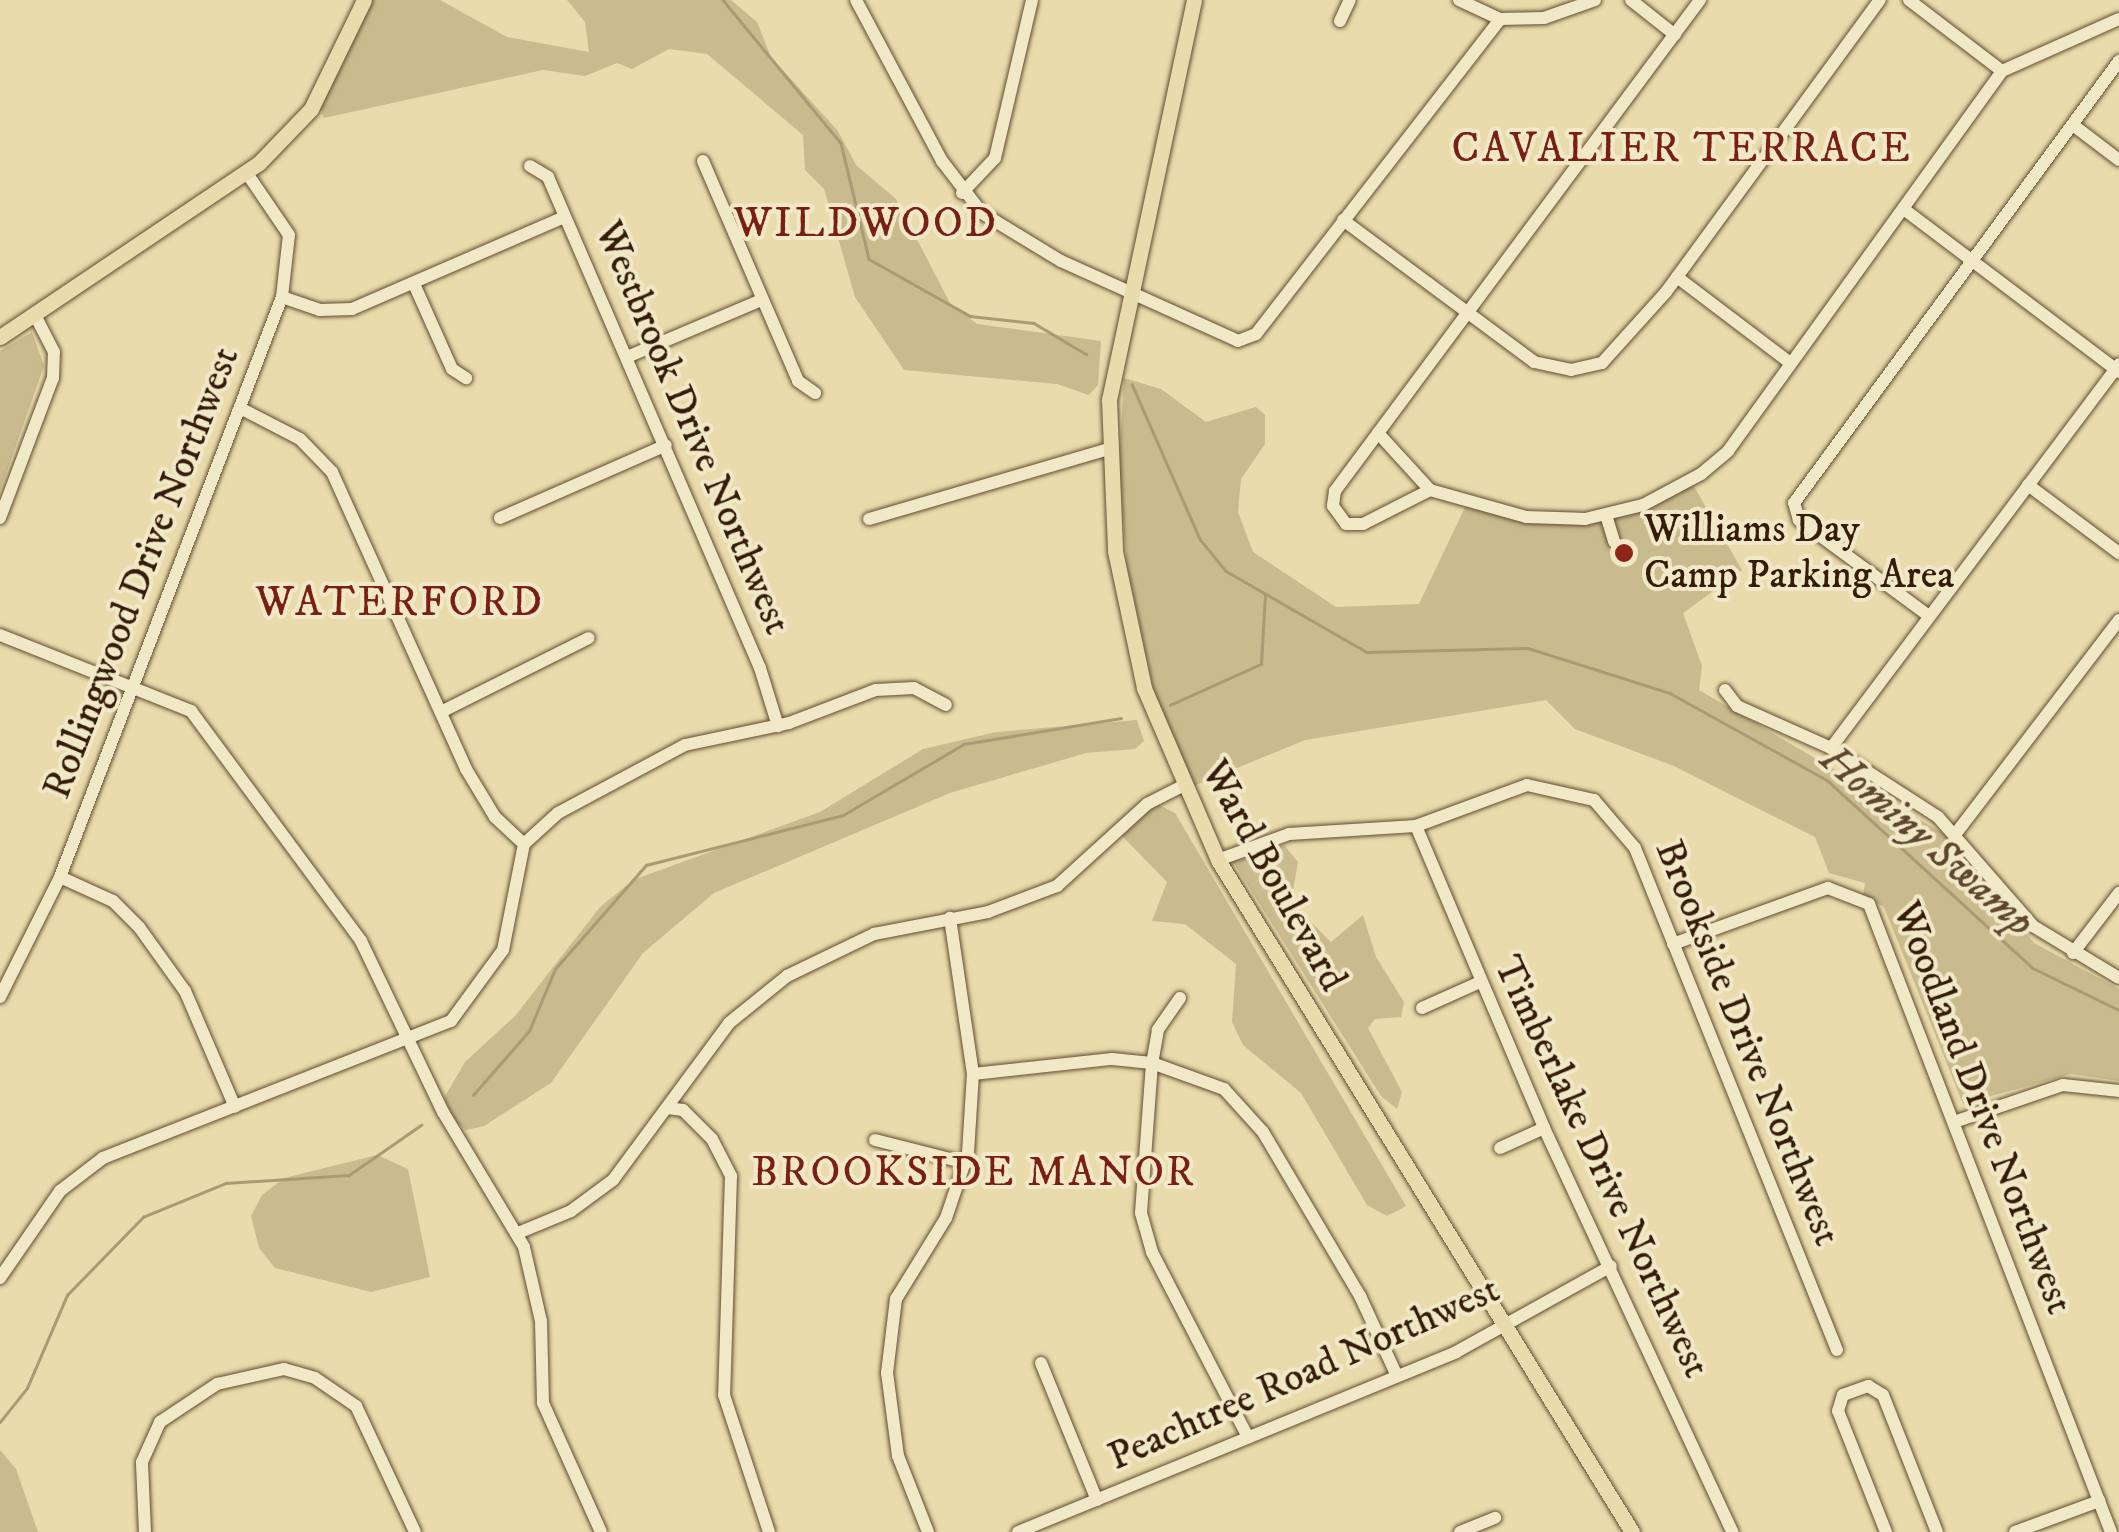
<!DOCTYPE html>
<style>
body{margin:0}
#map{position:relative;width:2119px;height:1532px;overflow:hidden;background:#e9dbab;font-family:"IM FELL DW Pica",serif}
div>[style]{position:absolute}
[style*='--x']{left:calc(var(--x)*1px);top:calc(var(--y)*1px);width:calc(var(--w)*1px);rotate:calc(var(--a)*1deg)}
.green>*{inset:0;background:#cabb8f}
.stream>*{height:2.5px;margin:-1.25px;padding:0 1.25px;transform-origin:1.25px;border-radius:1.25px;background:#ab9a74}
.roads{filter:drop-shadow(0 0 2px #604c31) drop-shadow(0 0 2px #604c31)}
.minor>*{height:12px;margin:-6px;padding:0 6px;transform-origin:6px;border-radius:6px;background:#f1e8c8}
.major>*{height:15px;margin:-7.5px;padding:0 7.5px;transform-origin:7.5px;border-radius:7.5px;background:#e9dbab}
.dots>*{width:28px;height:28px;translate:-50% -50%;box-sizing:border-box;border:5px solid #f1e8c8;border-radius:50%}
span{translate:-50% -50%;white-space:nowrap;text-align:center;line-height:1.15;-webkit-text-stroke:8px #f1e8c8;paint-order:stroke}
.street-label{font-size:40px;color:#331c08}
.poi-label{font-size:40px;color:#331c08}
.left{translate:0 -50%;text-align:left}
.neighbourhood-label{font-size:42px;color:#7a1f14;letter-spacing:2.5px}
.water-label{font-size:42px;color:#5d482e;font-style:italic}
</style>
<div id="map">
<div class="green">
<i style="clip-path:polygon(368px 0,440px 0,507px 37px,589px 52px,585px 22px,567px 0,731px 0,757px 22px,771px 57px,838px 131px,856px 165px,896px 199px,950px 303px,977px 324px,1101px 341px,1098px 385px,1089px 395px,1057px 384px,904px 370px,855px 297px,824px 189px,805px 170px,803px 135px,707px 54px,669px 49px,632px 69px,617px 63px,585px 76px,543px 70px,324px 118px,320px 108px)"></i>
<i style="clip-path:polygon(32px 332px,44px 366px,0 491px,0 351px)"></i>
<i style="clip-path:polygon(1124px 378px,1161px 389px,1206px 422px,1256px 407px,1265px 415px,1265px 444px,1241px 479px,1238px 512px,1253px 552px,1336px 607px,1419px 604px,1467px 503px,1584px 523px,1692px 483px,1742px 570px,1683px 613px,1702px 666px,1699px 690px,1951px 838px,2034px 943px,2119px 989px,2119px 1081px,2071px 1074px,1963px 1104px,1884px 907px,1863px 896px,1865px 883px,1829px 873px,1815px 837px,1674px 766px,1575px 729px,1546px 700px,1305px 740px,1191px 787px,1156px 700px,1127px 566px,1119px 466px)"></i>
<i style="clip-path:polygon(1137px 720px,1144px 741px,1135px 749px,1086px 753px,950px 793px,714px 893px,643px 953px,551px 1083px,484px 1126px,466px 1130px,454px 1120px,444px 1098px,465px 1062px,515px 1016px,600px 907px,633px 880px,820px 812px,923px 749px,996px 732px)"></i>
<i style="clip-path:polygon(1155px 803px,1175px 813px,1406px 1206px,1387px 1216px,1367px 1205px,1301px 1093px,1243px 1045px,1232px 1022px,1236px 964px,1185px 924px,1152px 921px,1167px 882px,1122px 836px)"></i>
<i style="clip-path:polygon(1284px 845px,1298px 862px,1291px 902px,1331px 942px,1363px 915px,1376px 957px,1404px 1002px,1401px 1017px,1375px 1019px,1368px 1028px,1402px 1092px,1397px 1109px,1381px 1096px,1233px 862px)"></i>
<i style="clip-path:polygon(377px 1155px,408px 1169px,430px 1277px,371px 1292px,275px 1268px,259px 1248px,251px 1216px,262px 1195px,284px 1178px)"></i>
<i style="clip-path:polygon(0 1450px,16px 1469px,38px 1532px,0 1532px)"></i>
</div>
<div class="stream">
<i style="--x:723;--y:0;--w:185;--a:50.5"></i>
<i style="--x:841;--y:143;--w:119;--a:76.4"></i>
<i style="--x:869;--y:259;--w:116;--a:29.4"></i>
<i style="--x:970;--y:316;--w:64;--a:6.2"></i>
<i style="--x:1034;--y:323;--w:61;--a:30.8"></i>
<i style="--x:1132;--y:384;--w:169;--a:66.3"></i>
<i style="--x:1200;--y:539;--w:41;--a:50.9"></i>
<i style="--x:1226;--y:571;--w:163;--a:29.9"></i>
<i style="--x:1367;--y:652;--w:161;--a:-1.4"></i>
<i style="--x:1528;--y:648;--w:149;--a:17.6"></i>
<i style="--x:1670;--y:693;--w:179;--a:29"></i>
<i style="--x:1827;--y:780;--w:279;--a:42.4"></i>
<i style="--x:2033;--y:968;--w:96;--a:26"></i>
<i style="--x:1170;--y:705;--w:100;--a:-24.3"></i>
<i style="--x:1261;--y:664;--w:69;--a:-86.7"></i>
<i style="--x:473;--y:1095;--w:85;--a:-48.8"></i>
<i style="--x:529;--y:1031;--w:67;--a:-67.2"></i>
<i style="--x:555;--y:969;--w:138;--a:-48.8"></i>
<i style="--x:646;--y:865;--w:203;--a:-14.2"></i>
<i style="--x:843;--y:815;--w:140;--a:-30.4"></i>
<i style="--x:964;--y:744;--w:159;--a:-9.4"></i>
<i style="--x:0;--y:1422;--w:43;--a:-51.5"></i>
<i style="--x:27;--y:1388;--w:101;--a:-66.7"></i>
<i style="--x:67;--y:1295;--w:109;--a:-45.7"></i>
<i style="--x:143;--y:1217;--w:90;--a:-22.3"></i>
<i style="--x:226;--y:1183;--w:123;--a:-3.7"></i>
<i style="--x:349;--y:1175;--w:88;--a:-34.8"></i>
</div>
<div class="roads">
<div class="minor">
<i style="--x:856;--y:0;--w:183;--a:61.9"></i>
<i style="--x:942;--y:161;--w:66;--a:52.4"></i>
<i style="--x:982;--y:213;--w:92;--a:31.3"></i>
<i style="--x:1061;--y:261;--w:194;--a:24.3"></i>
<i style="--x:1238;--y:341;--w:19;--a:-21"></i>
<i style="--x:1256;--y:334;--w:398;--a:-52.2"></i>
<i style="--x:1500;--y:19;--w:44;--a:-1.3"></i>
<i style="--x:1544;--y:18;--w:54;--a:-19.4"></i>
<i style="--x:1459;--y:0;--w:45;--a:24.9"></i>
<i style="--x:1631;--y:0;--w:56;--a:38.5"></i>
<i style="--x:1700;--y:0;--w:612;--a:126.63"></i>
<i style="--x:1335;--y:491;--w:15;--a:98"></i>
<i style="--x:1333;--y:506;--w:22;--a:54"></i>
<i style="--x:1346;--y:524;--w:17;--a:0"></i>
<i style="--x:1363;--y:524;--w:75;--a:-26.9"></i>
<i style="--x:1430;--y:490;--w:100;--a:15.7"></i>
<i style="--x:1526;--y:517;--w:59;--a:1.9"></i>
<i style="--x:1585;--y:519;--w:60;--a:-13.6"></i>
<i style="--x:1643;--y:505;--w:66;--a:-28.1"></i>
<i style="--x:1701;--y:474;--w:35;--a:-40"></i>
<i style="--x:1728;--y:451;--w:468;--a:-54.2"></i>
<i style="--x:2002;--y:71;--w:128;--a:-24"></i>
<i style="--x:1909;--y:0;--w:117;--a:37.4"></i>
<i style="--x:1340;--y:21;--w:23;--a:-65"></i>
<i style="--x:2073;--y:125;--w:58;--a:37.3"></i>
<i style="--x:703;--y:161;--w:240;--a:66.6"></i>
<i style="--x:798;--y:381;--w:21;--a:35"></i>
<i style="--x:530;--y:166;--w:21;--a:31"></i>
<i style="--x:548;--y:177;--w:535;--a:66.65"></i>
<i style="--x:760;--y:668;--w:61;--a:72.8"></i>
<i style="--x:962;--y:193;--w:48;--a:-46.7"></i>
<i style="--x:995;--y:158;--w:162;--a:-76.8"></i>
<i style="--x:1905;--y:210;--w:268;--a:37.1"></i>
<i style="--x:1343;--y:220;--w:238;--a:36.6"></i>
<i style="--x:1534;--y:362;--w:38;--a:12"></i>
<i style="--x:1571;--y:370;--w:32;--a:-13"></i>
<i style="--x:1602;--y:363;--w:96;--a:-48"></i>
<i style="--x:1666;--y:292;--w:362;--a:-53.8"></i>
<i style="--x:1677;--y:277;--w:141;--a:37.2"></i>
<i style="--x:414;--y:284;--w:93;--a:65.9"></i>
<i style="--x:452;--y:369;--w:17;--a:33"></i>
<i style="--x:282;--y:297;--w:40;--a:18.9"></i>
<i style="--x:320;--y:310;--w:32;--a:-2"></i>
<i style="--x:352;--y:309;--w:232;--a:-23.4"></i>
<i style="--x:627;--y:357;--w:146;--a:-23"></i>
<i style="--x:242;--y:409;--w:65;--a:27.3"></i>
<i style="--x:300;--y:439;--w:46;--a:45.9"></i>
<i style="--x:332;--y:472;--w:326;--a:65.7"></i>
<i style="--x:466;--y:769;--w:56;--a:58.9"></i>
<i style="--x:495;--y:817;--w:40;--a:43"></i>
<i style="--x:1378;--y:433;--w:77;--a:47.6"></i>
<i style="--x:2028;--y:485;--w:114;--a:36.8"></i>
<i style="--x:1606;--y:515;--w:28;--a:73"></i>
<i style="--x:0;--y:518;--w:150;--a:-69.3"></i>
<i style="--x:53;--y:378;--w:26;--a:-88"></i>
<i style="--x:54;--y:352;--w:42;--a:-117.2"></i>
<i style="--x:500;--y:518;--w:181;--a:-23.7"></i>
<i style="--x:869;--y:519;--w:249;--a:-16.3"></i>
<i style="--x:1929;--y:616;--w:162;--a:-143.6"></i>
<i style="--x:1799;--y:520;--w:18;--a:-106"></i>
<i style="--x:1794;--y:503;--w:549;--a:-53.67"></i>
<i style="--x:0;--y:635;--w:206;--a:21.7"></i>
<i style="--x:191;--y:711;--w:286;--a:53.5"></i>
<i style="--x:361;--y:941;--w:190;--a:64.4"></i>
<i style="--x:443;--y:1112;--w:157;--a:59"></i>
<i style="--x:524;--y:1247;--w:76;--a:77.1"></i>
<i style="--x:541;--y:1321;--w:82;--a:88.6"></i>
<i style="--x:543;--y:1403;--w:141;--a:65.8"></i>
<i style="--x:1725;--y:690;--w:20;--a:53"></i>
<i style="--x:1737;--y:706;--w:103;--a:24.1"></i>
<i style="--x:1831;--y:748;--w:127;--a:32.8"></i>
<i style="--x:1938;--y:817;--w:145;--a:48.9"></i>
<i style="--x:2033;--y:926;--w:100;--a:31.2"></i>
<i style="--x:441;--y:712;--w:165;--a:-26.6"></i>
<i style="--x:1831;--y:748;--w:480;--a:-53.1"></i>
<i style="--x:1416;--y:826;--w:328;--a:67"></i>
<i style="--x:1544;--y:1128;--w:446;--a:65"></i>
<i style="--x:1957;--y:832;--w:267;--a:-52.6"></i>
<i style="--x:1218;--y:860;--w:76;--a:-20.1"></i>
<i style="--x:1289;--y:834;--w:127;--a:-3.6"></i>
<i style="--x:1416;--y:826;--w:118;--a:-20.3"></i>
<i style="--x:1527;--y:785;--w:69;--a:12.6"></i>
<i style="--x:1594;--y:800;--w:63;--a:49.5"></i>
<i style="--x:1635;--y:848;--w:541;--a:68.08"></i>
<i style="--x:60;--y:877;--w:58;--a:24.4"></i>
<i style="--x:113;--y:901;--w:37;--a:45"></i>
<i style="--x:139;--y:927;--w:79;--a:54.3"></i>
<i style="--x:185;--y:991;--w:126;--a:66.7"></i>
<i style="--x:1673;--y:944;--w:165;--a:-19.9"></i>
<i style="--x:1828;--y:888;--w:44;--a:21.3"></i>
<i style="--x:1869;--y:904;--w:673;--a:68.93"></i>
<i style="--x:2073;--y:953;--w:76;--a:-52.5"></i>
<i style="--x:0;--y:997;--w:134;--a:-63.4"></i>
<i style="--x:60;--y:877;--w:621;--a:-69.06"></i>
<i style="--x:282;--y:297;--w:62;--a:-83.6"></i>
<i style="--x:289;--y:235;--w:76;--a:-124.3"></i>
<i style="--x:1180;--y:998;--w:39;--a:125"></i>
<i style="--x:1158;--y:1030;--w:34;--a:100"></i>
<i style="--x:1152;--y:1063;--w:150;--a:94.2"></i>
<i style="--x:1141;--y:1213;--w:41;--a:74.2"></i>
<i style="--x:1152;--y:1252;--w:208;--a:62.6"></i>
<i style="--x:1422;--y:1008;--w:64;--a:-24.1"></i>
<i style="--x:973;--y:1074;--w:140;--a:-6.2"></i>
<i style="--x:1112;--y:1059;--w:40;--a:5.7"></i>
<i style="--x:1152;--y:1063;--w:77;--a:19.9"></i>
<i style="--x:1224;--y:1089;--w:58;--a:47.8"></i>
<i style="--x:1263;--y:1132;--w:191;--a:59.4"></i>
<i style="--x:1360;--y:1296;--w:88;--a:65.2"></i>
<i style="--x:667;--y:1108;--w:16;--a:7"></i>
<i style="--x:683;--y:1110;--w:41;--a:45"></i>
<i style="--x:712;--y:1139;--w:42;--a:62.8"></i>
<i style="--x:731;--y:1176;--w:219;--a:91.8"></i>
<i style="--x:724;--y:1395;--w:144;--a:71.8"></i>
<i style="--x:1957;--y:1121;--w:112;--a:-18.8"></i>
<i style="--x:2063;--y:1085;--w:56;--a:6.1"></i>
<i style="--x:875;--y:1140;--w:94;--a:14.2"></i>
<i style="--x:1500;--y:1148;--w:48;--a:-24.4"></i>
<i style="--x:518;--y:1233;--w:57;--a:-22.5"></i>
<i style="--x:571;--y:1211;--w:52;--a:-36.4"></i>
<i style="--x:613;--y:1180;--w:195;--a:-53.5"></i>
<i style="--x:729;--y:1023;--w:75;--a:-39"></i>
<i style="--x:787;--y:976;--w:97;--a:-25.8"></i>
<i style="--x:874;--y:934;--w:116;--a:-10.9"></i>
<i style="--x:988;--y:912;--w:74;--a:-20.6"></i>
<i style="--x:1057;--y:886;--w:122;--a:-42.3"></i>
<i style="--x:1147;--y:804;--w:38;--a:-27"></i>
<i style="--x:0;--y:1278;--w:106;--a:-55.4"></i>
<i style="--x:60;--y:1191;--w:54;--a:-37.5"></i>
<i style="--x:103;--y:1158;--w:374;--a:-21.5"></i>
<i style="--x:451;--y:1021;--w:88;--a:-53.8"></i>
<i style="--x:503;--y:950;--w:108;--a:-78.8"></i>
<i style="--x:524;--y:844;--w:46;--a:-42.4"></i>
<i style="--x:558;--y:813;--w:144;--a:-28.2"></i>
<i style="--x:685;--y:745;--w:106;--a:-11.9"></i>
<i style="--x:789;--y:723;--w:93;--a:-20.8"></i>
<i style="--x:876;--y:690;--w:38;--a:-3"></i>
<i style="--x:914;--y:688;--w:36;--a:28"></i>
<i style="--x:1041;--y:1363;--w:148;--a:67.8"></i>
<i style="--x:145;--y:1532;--w:70;--a:-92.5"></i>
<i style="--x:142;--y:1462;--w:44;--a:-65.8"></i>
<i style="--x:160;--y:1422;--w:69;--a:-33.7"></i>
<i style="--x:217;--y:1384;--w:69;--a:-12.6"></i>
<i style="--x:284;--y:1369;--w:32;--a:16"></i>
<i style="--x:315;--y:1378;--w:50;--a:34.3"></i>
<i style="--x:356;--y:1406;--w:139;--a:64.9"></i>
<i style="--x:928;--y:1532;--w:82;--a:-111.5"></i>
<i style="--x:898;--y:1456;--w:84;--a:-97.5"></i>
<i style="--x:887;--y:1373;--w:75;--a:-83.1"></i>
<i style="--x:896;--y:1299;--w:95;--a:-58.3"></i>
<i style="--x:946;--y:1218;--w:69;--a:-71.3"></i>
<i style="--x:968;--y:1153;--w:79;--a:-86.4"></i>
<i style="--x:973;--y:1074;--w:158;--a:-98.4"></i>
<i style="--x:1018;--y:1532;--w:474;--a:-22.3"></i>
<i style="--x:1456;--y:1352;--w:177;--a:-29"></i>
<i style="--x:1460;--y:1532;--w:38;--a:-22"></i>
<i style="--x:1886;--y:1532;--w:130;--a:-111.6"></i>
<i style="--x:1838;--y:1411;--w:17;--a:-73"></i>
<i style="--x:1843;--y:1395;--w:27;--a:-20"></i>
<i style="--x:1868;--y:1386;--w:17;--a:31"></i>
<i style="--x:1883;--y:1395;--w:147;--a:68.5"></i>
<i style="--x:2015;--y:1532;--w:90;--a:-20.3"></i>
</div>
<div class="major">
<i style="--x:1194;--y:0;--w:408;--a:102"></i>
<i style="--x:1109;--y:399;--w:152;--a:87.7"></i>
<i style="--x:1115;--y:551;--w:140;--a:78"></i>
<i style="--x:1144;--y:688;--w:187;--a:66.7"></i>
<i style="--x:1218;--y:860;--w:789;--a:58.36"></i>
<i style="--x:0;--y:337;--w:312;--a:-33.9"></i>
<i style="--x:259;--y:163;--w:75;--a:-46.1"></i>
<i style="--x:311;--y:109;--w:121;--a:-64.1"></i>
</div>
</div>
<div class="dots">
<i style="left:1624px;top:553px;background:#8f2418"></i>
</div>
<div class="street-label">
<span style="left:692px;top:428px;rotate:67deg">Westbrook Drive Northwest</span>
<span style="left:142px;top:573px;rotate:-69deg">Rollingwood Drive Northwest</span>
<span style="left:1273px;top:876px;rotate:61deg">Ward Boulevard</span>
<span style="left:1747px;top:1043px;rotate:68deg">Brookside Drive Northwest</span>
<span style="left:1982px;top:1108px;rotate:69deg">Woodland Drive Northwest</span>
<span style="left:1601px;top:1167px;rotate:65deg">Timberlake Drive Northwest</span>
<span style="left:1304px;top:1374px;rotate:-24deg">Peachtree Road Northwest</span>
</div>
<div class="poi-label">
<span class="left" style="left:1644px;top:553px">Williams Day<br>Camp Parking Area</span>
</div>
<div class="neighbourhood-label">
<span style="left:1682px;top:149px">CAVALIER TERRACE</span>
<span style="left:866px;top:224px">WILDWOOD</span>
<span style="left:400px;top:603px">WATERFORD</span>
<span style="left:974px;top:1173px">BROOKSIDE MANOR</span>
</div>
<div class="water-label">
<span style="left:1927px;top:841px;rotate:41deg">Hominy Swamp</span>
</div>
</div>
